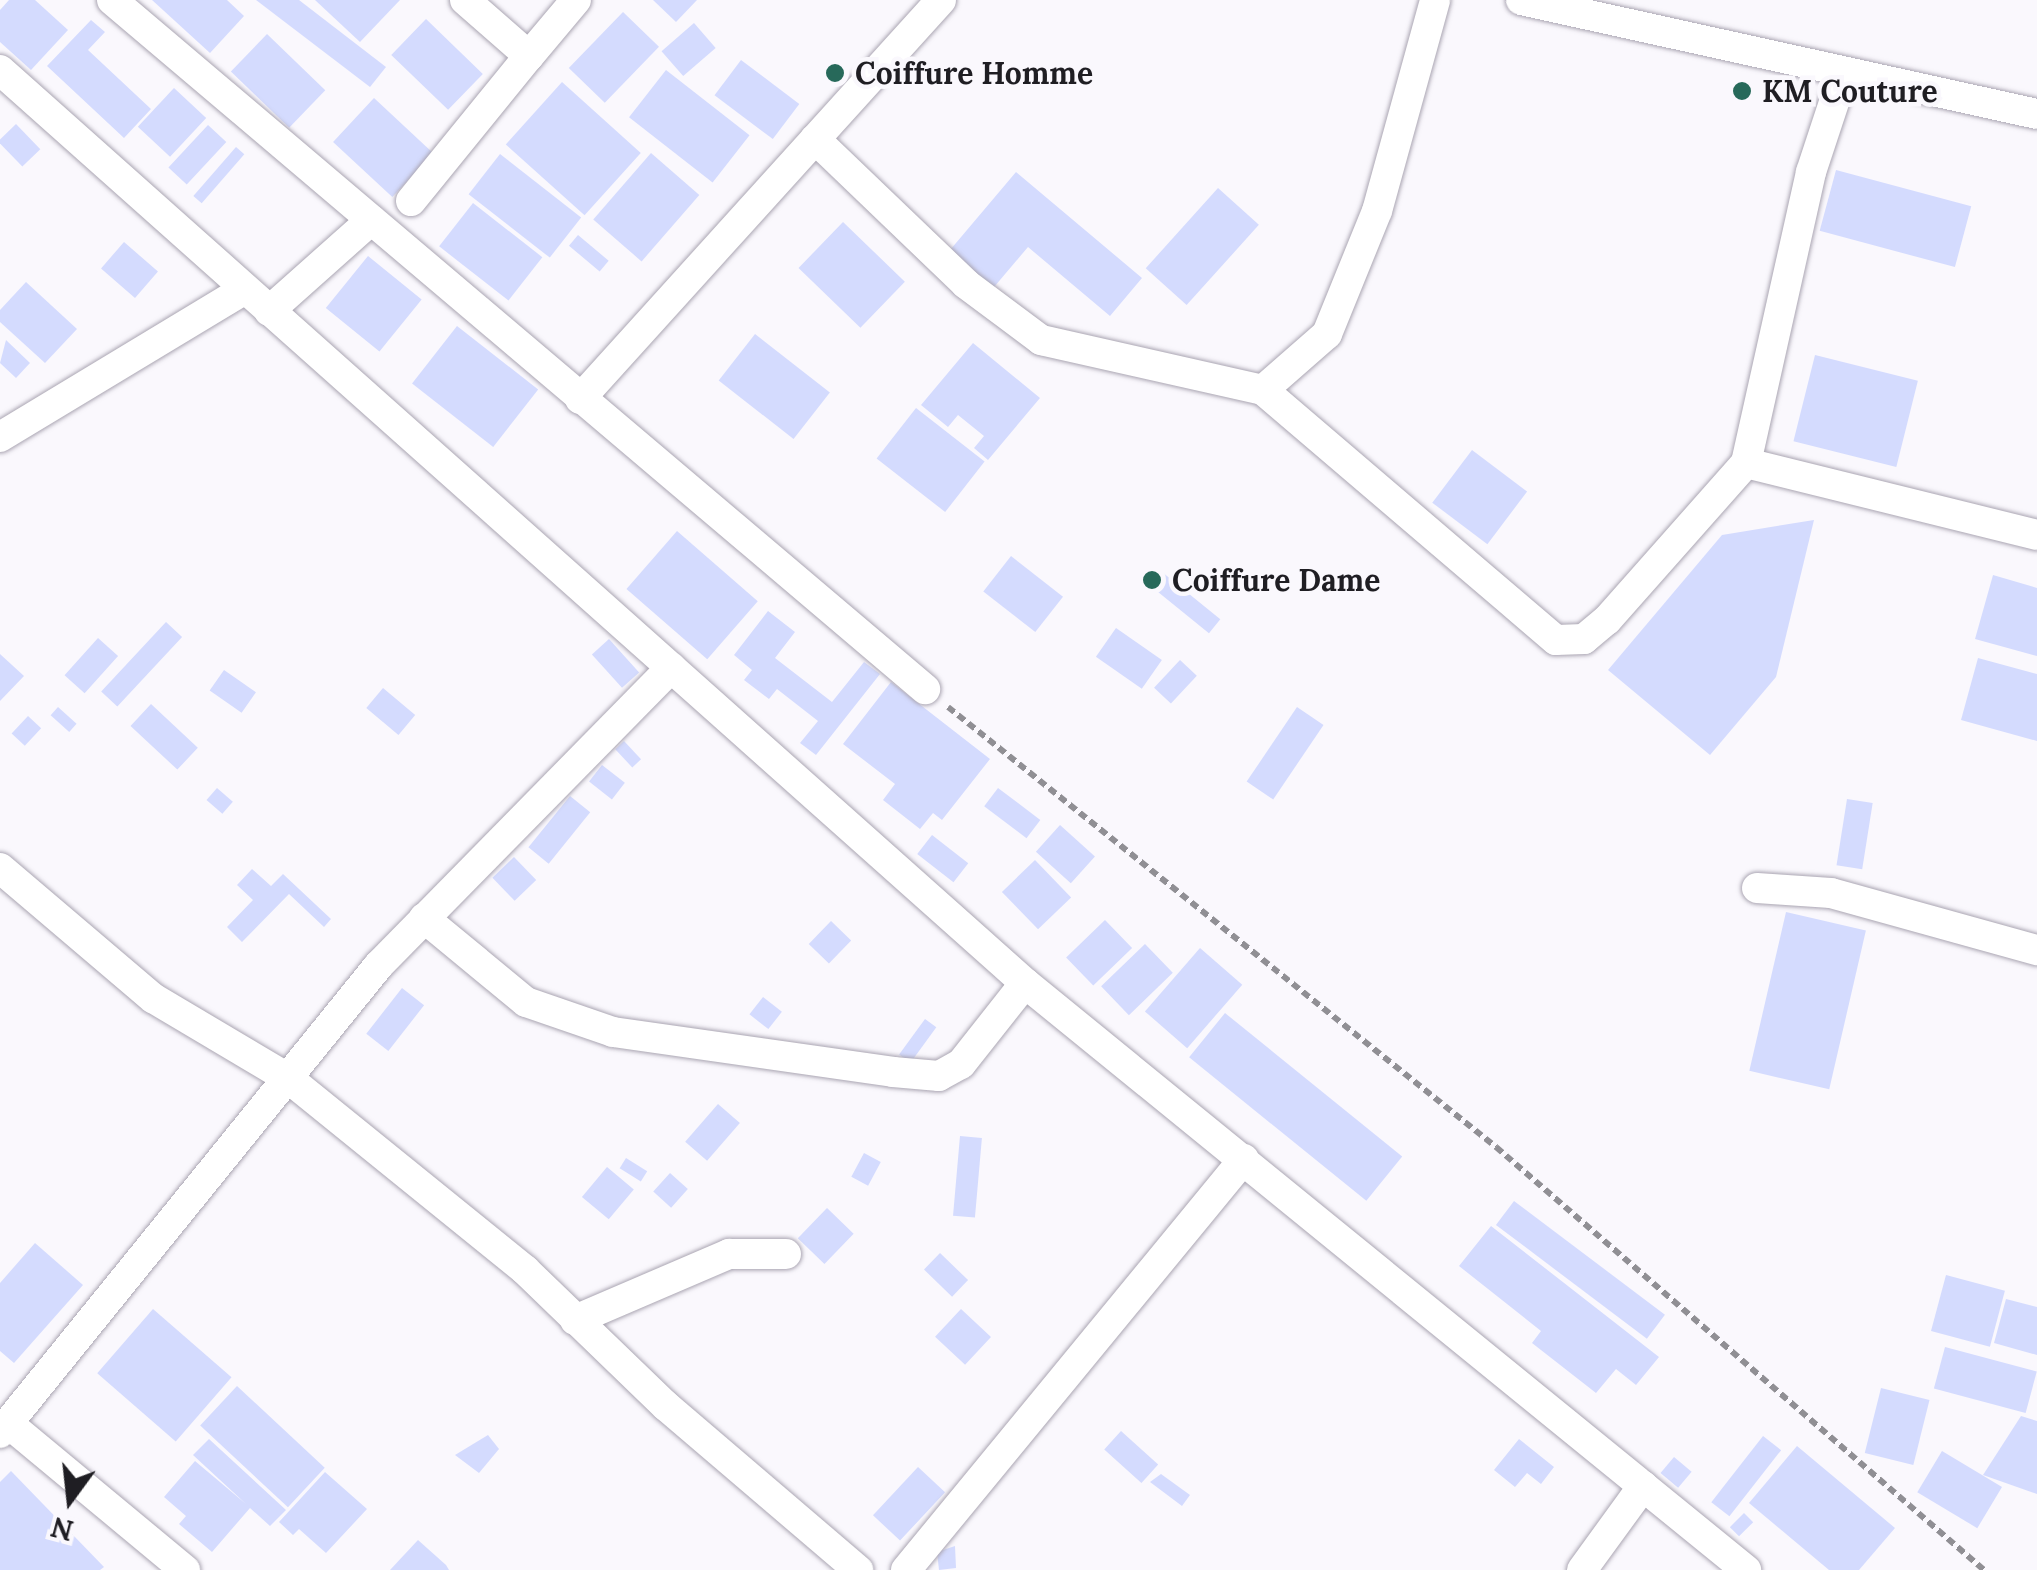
<!DOCTYPE html>
<style>
body{margin:0}
#map{position:relative;width:2037px;height:1570px;overflow:hidden;background:#faf8fd;font-family:Lora,serif}
div>[style]{position:absolute}
[style*='--x']{left:calc(var(--x)*1px);top:calc(var(--y)*1px);width:calc(var(--w)*1px);rotate:calc(var(--a)*1deg)}
.building>*{inset:0;background:#d4dbfe;transform-origin:0 0}
.path>*{height:6px;margin-top:-3px;transform-origin:0;background:repeating-linear-gradient(90deg,#908f94 0 8px,transparent 0 13px)}
.roads{filter:drop-shadow(0 0 2px #aaa5b2) drop-shadow(0 0 2px #aaa5b2)}
.street>*{height:30px;margin:-15px;padding:0 15px;transform-origin:15px;border-radius:15px;background:#fff}
.dots>*{width:28px;height:28px;translate:-50% -50%;box-sizing:border-box;border:5px solid #faf8fd;border-radius:50%}
span{translate:-50% -50%;white-space:nowrap;text-align:center;line-height:1.15;-webkit-text-stroke:9px #faf8fd;paint-order:stroke}
.poi-label{font-size:30px;color:#1f1e23;font-weight:700}
.left{translate:0 -50%;text-align:left}
.north{position:absolute;left:20px;top:1450px;width:100px;height:100px;-webkit-text-stroke:8px #faf8fd;paint-order:stroke;rotate:195deg;font-size:28px;font-weight:700;line-height:40px;text-align:center;color:#1f1e23}
.north::after{content:'';display:block;margin:auto;width:35px;height:45px;background:#1f1e23;clip-path:polygon(50% 0,100% 100%,50% 72%,0 100%)}
</style>
<div id="map">
<div class="building">
<i style="clip-path:polygon(9px 0,35px 0,68px 30px,31px 70px,0 42px,0 10px)"></i>
<i style="clip-path:polygon(152px 0,227px 0,244px 16px,210px 53px)"></i>
<i style="clip-path:polygon(256px 0,299px 0,386px 67px,370px 87px)"></i>
<i style="clip-path:polygon(315px 0,400px 0,360px 42px)"></i>
<i style="clip-path:polygon(653px 0,697px 0,676px 22px)"></i>
<i style="left:623px;top:12px;width:50px;height:78px;rotate:44deg"></i>
<i style="left:426px;top:19px;width:79px;height:50px;rotate:44deg"></i>
<i style="clip-path:polygon(91px 20px,105px 32px,88px 50px,151px 109px,124px 138px,47px 66px)"></i>
<i style="left:694px;top:23px;width:33px;height:43px;rotate:49deg"></i>
<i style="left:267px;top:34px;width:81px;height:52px;rotate:44deg"></i>
<i style="left:741px;top:60px;width:73px;height:44px;rotate:37deg"></i>
<i style="left:666px;top:70px;width:106px;height:60px;rotate:38deg"></i>
<i style="left:562px;top:82px;width:106px;height:84px;rotate:42deg"></i>
<i style="left:174px;top:88px;width:44px;height:53px;rotate:43deg"></i>
<i style="left:374px;top:98px;width:81px;height:60px;rotate:43deg"></i>
<i style="left:16px;top:124px;width:35px;height:25px;rotate:46deg"></i>
<i style="left:208px;top:125px;width:25px;height:58px;rotate:43deg"></i>
<i style="left:236px;top:147px;width:11px;height:65px;rotate:41deg"></i>
<i style="left:651px;top:153px;width:64px;height:88px;rotate:41deg"></i>
<i style="left:500px;top:154px;width:103px;height:51px;rotate:38deg"></i>
<i style="left:1836px;top:170px;width:140px;height:63px;rotate:15deg"></i>
<i style="clip-path:polygon(1016px 172px,1142px 278px,1110px 316px,1028px 247px,989px 293px,945px 256px)"></i>
<i style="left:1218px;top:188px;width:55px;height:108px;rotate:42deg"></i>
<i style="left:473px;top:203px;width:88px;height:55px;rotate:38deg"></i>
<i style="left:843px;top:222px;width:86px;height:64px;rotate:44deg"></i>
<i style="left:578px;top:235px;width:40px;height:14px;rotate:40deg"></i>
<i style="left:124px;top:242px;width:45px;height:35px;rotate:41deg"></i>
<i style="left:368px;top:256px;width:69px;height:67px;rotate:39deg"></i>
<i style="clip-path:polygon(26px 282px,77px 329px,45px 363px,0 322px,0 310px)"></i>
<i style="left:457px;top:326px;width:103px;height:73px;rotate:38deg"></i>
<i style="left:755px;top:334px;width:95px;height:59px;rotate:38deg"></i>
<i style="clip-path:polygon(6px 340px,30px 363px,16px 378px,0 363px)"></i>
<i style="clip-path:polygon(973px 343px,1040px 398px,988px 460px,974px 448px,984px 436px,958px 415px,948px 427px,921px 405px)"></i>
<i style="left:1815px;top:355px;width:106px;height:89px;rotate:14deg"></i>
<i style="left:916px;top:408px;width:87px;height:64px;rotate:38deg"></i>
<i style="left:1472px;top:450px;width:69px;height:66px;rotate:37deg"></i>
<i style="clip-path:polygon(1814px 520px,1776px 677px,1710px 755px,1608px 670px,1722px 535px)"></i>
<i style="left:677px;top:531px;width:107px;height:77px;rotate:41deg"></i>
<i style="left:1011px;top:556px;width:66px;height:45px;rotate:38deg"></i>
<i style="left:1162px;top:572px;width:75px;height:18px;rotate:39deg"></i>
<i style="clip-path:polygon(1993px 575px,2037px 588px,2037px 656px,1975px 639px)"></i>
<i style="clip-path:polygon(768px 611px,795px 632px,775px 658px,832px 702px,864px 662px,880px 674px,816px 755px,800px 743px,818px 721px,777px 689px,769px 699px,744px 680px,752px 670px,734px 655px)"></i>
<i style="left:166px;top:622px;width:22px;height:95px;rotate:43deg"></i>
<i style="left:1116px;top:628px;width:56px;height:35px;rotate:35deg"></i>
<i style="left:98px;top:638px;width:27px;height:50px;rotate:42deg"></i>
<i style="left:609px;top:639px;width:45px;height:23px;rotate:48deg"></i>
<i style="clip-path:polygon(0 654px,24px 676px,0 701px)"></i>
<i style="clip-path:polygon(1978px 658px,2037px 674px,2037px 741px,1961px 720px)"></i>
<i style="left:1180px;top:660px;width:23px;height:38px;rotate:43deg"></i>
<i style="left:224px;top:670px;width:39px;height:25px;rotate:35deg"></i>
<i style="clip-path:polygon(891px 682px,990px 759px,942px 820px,933px 813px,920px 829px,883px 800px,895px 784px,843px 744px)"></i>
<i style="left:383px;top:688px;width:42px;height:26px;rotate:40deg"></i>
<i style="left:151px;top:704px;width:64px;height:30px;rotate:43deg"></i>
<i style="left:58px;top:707px;width:25px;height:11px;rotate:42deg"></i>
<i style="left:1297px;top:707px;width:32px;height:90px;rotate:34deg"></i>
<i style="left:28px;top:716px;width:18px;height:24px;rotate:43deg"></i>
<i style="left:624px;top:741px;width:25px;height:12px;rotate:47deg"></i>
<i style="left:602px;top:765px;width:29px;height:21px;rotate:38deg"></i>
<i style="left:217px;top:788px;width:21px;height:16px;rotate:41deg"></i>
<i style="left:998px;top:788px;width:53px;height:23px;rotate:37deg"></i>
<i style="left:570px;top:796px;width:26px;height:66px;rotate:39deg"></i>
<i style="left:1847px;top:799px;width:26px;height:67px;rotate:9deg"></i>
<i style="left:1060px;top:825px;width:47px;height:36px;rotate:42deg"></i>
<i style="left:932px;top:835px;width:46px;height:24px;rotate:38deg"></i>
<i style="left:514px;top:857px;width:32px;height:30px;rotate:46deg"></i>
<i style="left:1035px;top:860px;width:52px;height:46px;rotate:46deg"></i>
<i style="clip-path:polygon(252px 869px,271px 886px,283px 874px,331px 919px,324px 927px,289px 894px,242px 942px,227px 927px,253px 900px,237px 885px)"></i>
<i style="left:1786px;top:912px;width:82px;height:163px;rotate:13deg"></i>
<i style="left:1105px;top:920px;width:39px;height:54px;rotate:46deg"></i>
<i style="left:831px;top:921px;width:28px;height:32px;rotate:44deg"></i>
<i style="left:1145px;top:944px;width:40px;height:61px;rotate:46deg"></i>
<i style="left:1200px;top:948px;width:56px;height:84px;rotate:41deg"></i>
<i style="left:402px;top:988px;width:28px;height:58px;rotate:38deg"></i>
<i style="left:763px;top:997px;width:24px;height:22px;rotate:38deg"></i>
<i style="left:1225px;top:1013px;width:228px;height:57px;rotate:39deg"></i>
<i style="left:925px;top:1019px;width:14px;height:44px;rotate:36deg"></i>
<i style="left:718px;top:1104px;width:29px;height:50px;rotate:41deg"></i>
<i style="left:960px;top:1136px;width:22px;height:80px;rotate:5deg"></i>
<i style="left:864px;top:1153px;width:19px;height:27px;rotate:28deg"></i>
<i style="left:626px;top:1158px;width:25px;height:12px;rotate:32deg"></i>
<i style="left:607px;top:1167px;width:35px;height:39px;rotate:40deg"></i>
<i style="left:670px;top:1173px;width:24px;height:25px;rotate:42deg"></i>
<i style="left:1514px;top:1201px;width:189px;height:30px;rotate:37deg"></i>
<i style="left:827px;top:1208px;width:37px;height:42px;rotate:44deg"></i>
<i style="clip-path:polygon(1491px 1226px,1659px 1357px,1636px 1385px,1616px 1369px,1596px 1393px,1532px 1343px,1541px 1331px,1459px 1266px)"></i>
<i style="clip-path:polygon(35px 1243px,83px 1285px,14px 1363px,0 1351px,0 1283px)"></i>
<i style="left:940px;top:1253px;width:39px;height:23px;rotate:44deg"></i>
<i style="left:1946px;top:1275px;width:61px;height:58px;rotate:15deg"></i>
<i style="clip-path:polygon(2006px 1299px,2037px 1307px,2037px 1355px,1994px 1343px)"></i>
<i style="left:153px;top:1309px;width:104px;height:85px;rotate:41deg"></i>
<i style="left:961px;top:1309px;width:41px;height:38px;rotate:43deg"></i>
<i style="left:1945px;top:1347px;width:95px;height:43px;rotate:15deg"></i>
<i style="left:237px;top:1386px;width:120px;height:54px;rotate:43deg"></i>
<i style="left:1881px;top:1388px;width:50px;height:67px;rotate:14deg"></i>
<i style="clip-path:polygon(2021px 1416px,2037px 1421px,2037px 1494px,1983px 1475px)"></i>
<i style="left:1121px;top:1431px;width:50px;height:25px;rotate:42deg"></i>
<i style="clip-path:polygon(488px 1435px,499px 1449px,479px 1473px,455px 1455px)"></i>
<i style="left:1763px;top:1436px;width:23px;height:84px;rotate:38deg"></i>
<i style="clip-path:polygon(209px 1439px,286px 1510px,270px 1526px,250px 1508px,212px 1552px,179px 1524px,186px 1516px,164px 1497px,195px 1461px,246px 1504px,193px 1455px)"></i>
<i style="clip-path:polygon(1519px 1439px,1554px 1467px,1541px 1484px,1527px 1473px,1515px 1487px,1494px 1470px)"></i>
<i style="clip-path:polygon(1797px 1446px,1895px 1528px,1859px 1570px,1829px 1570px,1749px 1503px)"></i>
<i style="left:1942px;top:1451px;width:70px;height:48px;rotate:31deg"></i>
<i style="left:1674px;top:1457px;width:23px;height:21px;rotate:40deg"></i>
<i style="left:918px;top:1467px;width:37px;height:66px;rotate:43deg"></i>
<i style="clip-path:polygon(11px 1471px,104px 1567px,100px 1570px,0 1570px,0 1482px)"></i>
<i style="clip-path:polygon(325px 1472px,367px 1509px,326px 1553px,299px 1529px,293px 1535px,279px 1522px)"></i>
<i style="clip-path:polygon(1161px 1474px,1190px 1495px,1182px 1506px,1150px 1482px)"></i>
<i style="left:1744px;top:1513px;width:13px;height:20px;rotate:45deg"></i>
<i style="clip-path:polygon(418px 1540px,446px 1565px,449px 1570px,390px 1570px)"></i>
<i style="clip-path:polygon(955px 1546px,956px 1568px,939px 1570px,937px 1552px)"></i>
</div>
<div class="path">
<i style="--x:948;--y:707;--w:703;--a:38.76"></i>
<i style="--x:1496;--y:1147;--w:646;--a:40.92"></i>
</div>
<div class="roads">
<div class="street">
<i style="--x:112;--y:0;--w:1066;--a:40.28"></i>
<i style="--x:465;--y:0;--w:85;--a:41.2"></i>
<i style="--x:529;--y:56;--w:73;--a:-50"></i>
<i style="--x:1521;--y:0;--w:528;--a:12.46"></i>
<i style="--x:0;--y:70;--w:1373;--a:41.69"></i>
<i style="--x:1025;--y:983;--w:930;--a:39.15"></i>
<i style="--x:815;--y:139;--w:209;--a:43.8"></i>
<i style="--x:966;--y:284;--w:94;--a:36.7"></i>
<i style="--x:1041;--y:340;--w:228;--a:12.7"></i>
<i style="--x:1263;--y:390;--w:85;--a:-41.2"></i>
<i style="--x:1327;--y:334;--w:133;--a:-67.9"></i>
<i style="--x:1377;--y:211;--w:219;--a:-74.6"></i>
<i style="--x:411;--y:201;--w:187;--a:-50.9"></i>
<i style="--x:269;--y:311;--w:137;--a:-41.7"></i>
<i style="--x:1263;--y:390;--w:385;--a:40.5"></i>
<i style="--x:1556;--y:640;--w:28;--a:-2"></i>
<i style="--x:1584;--y:639;--w:30;--a:-40"></i>
<i style="--x:1607;--y:620;--w:210;--a:-48.5"></i>
<i style="--x:1746;--y:463;--w:300;--a:13.9"></i>
<i style="--x:580;--y:399;--w:538;--a:-47.86"></i>
<i style="--x:0;--y:437;--w:286;--a:-31.1"></i>
<i style="--x:1746;--y:463;--w:298;--a:-77.4"></i>
<i style="--x:1811;--y:172;--w:105;--a:-71.7"></i>
<i style="--x:0;--y:868;--w:201;--a:40.4"></i>
<i style="--x:153;--y:998;--w:157;--a:30.7"></i>
<i style="--x:288;--y:1078;--w:305;--a:39"></i>
<i style="--x:525;--y:1270;--w:196;--a:44"></i>
<i style="--x:666;--y:1406;--w:253;--a:40.5"></i>
<i style="--x:1757;--y:888;--w:74;--a:3.9"></i>
<i style="--x:1831;--y:893;--w:214;--a:15.5"></i>
<i style="--x:424;--y:918;--w:132;--a:39.5"></i>
<i style="--x:526;--y:1002;--w:92;--a:19"></i>
<i style="--x:613;--y:1032;--w:283;--a:8.1"></i>
<i style="--x:893;--y:1072;--w:46;--a:5"></i>
<i style="--x:939;--y:1076;--w:25;--a:-29"></i>
<i style="--x:961;--y:1064;--w:103;--a:-51.7"></i>
<i style="--x:575;--y:1320;--w:168;--a:-23.2"></i>
<i style="--x:729;--y:1254;--w:57;--a:0"></i>
<i style="--x:9;--y:1424;--w:229;--a:39.7"></i>
<i style="--x:0;--y:1433;--w:602;--a:-51"></i>
<i style="--x:379;--y:965;--w:417;--a:-45.5"></i>
<i style="--x:906;--y:1570;--w:532;--a:-50.57"></i>
<i style="--x:1582;--y:1570;--w:104;--a:-54"></i>
</div>
</div>
<div class="dots">
<i style="left:835px;top:73px;background:#27695a"></i>
<i style="left:1742px;top:91px;background:#27695a"></i>
<i style="left:1152px;top:580px;background:#27695a"></i>
</div>
<div class="poi-label">
<span class="left" style="left:855px;top:73px">Coiffure Homme</span>
<span class="left" style="left:1762px;top:91px">KM Couture</span>
<span class="left" style="left:1172px;top:580px">Coiffure Dame</span>
</div>
<div class="north">N</div>
</div>
